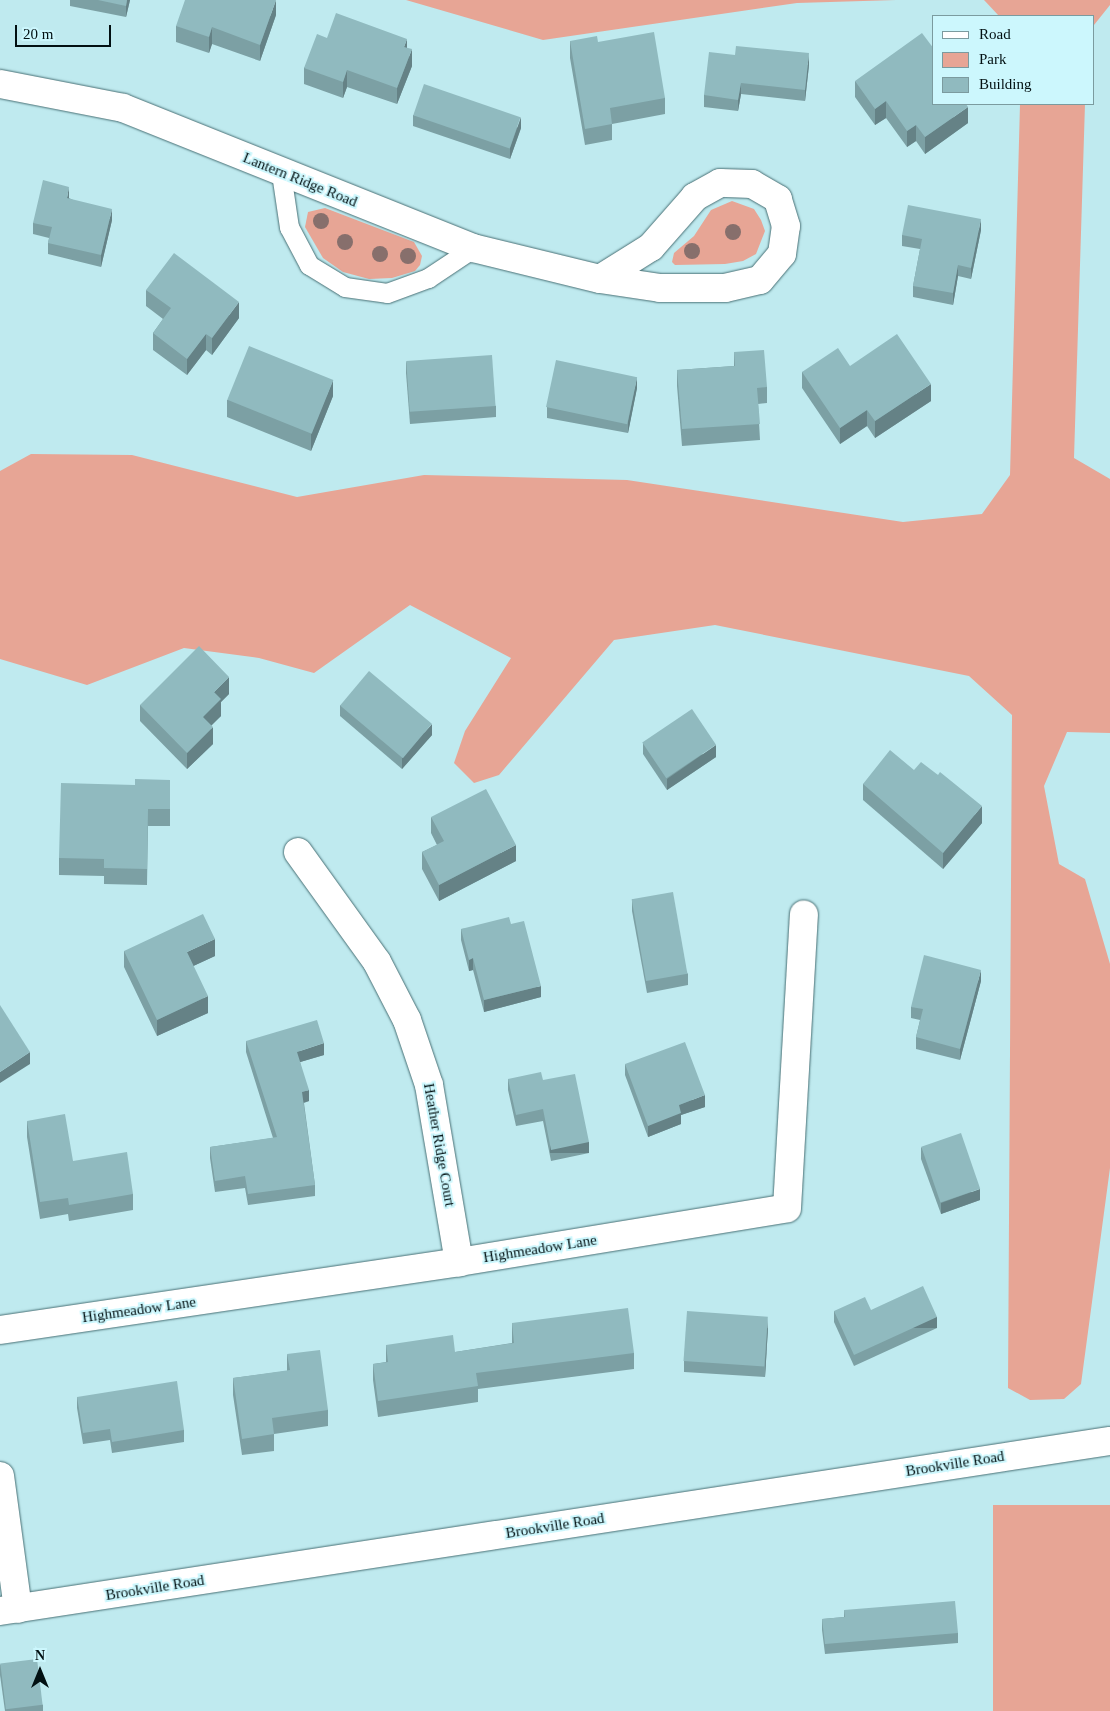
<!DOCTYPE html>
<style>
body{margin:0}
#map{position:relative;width:1110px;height:1711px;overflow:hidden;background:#bfeaef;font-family:Georgia,serif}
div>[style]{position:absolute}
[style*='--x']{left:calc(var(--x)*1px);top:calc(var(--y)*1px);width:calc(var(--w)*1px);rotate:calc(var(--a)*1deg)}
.green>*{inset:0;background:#e7a595;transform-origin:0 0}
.roads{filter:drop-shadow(0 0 1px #497075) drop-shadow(0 0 1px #497075)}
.service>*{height:19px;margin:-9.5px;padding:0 9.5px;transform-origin:9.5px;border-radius:9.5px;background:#fff}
.minor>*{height:28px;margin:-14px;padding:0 14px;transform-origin:14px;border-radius:14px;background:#fff}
.tertiary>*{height:28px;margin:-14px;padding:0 14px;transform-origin:14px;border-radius:14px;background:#fff}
.trees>*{width:16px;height:16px;margin:-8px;border-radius:50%;background:#876f6c}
.wall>*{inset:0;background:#7ca0a4}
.shaded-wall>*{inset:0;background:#658286;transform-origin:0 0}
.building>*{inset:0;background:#90babf;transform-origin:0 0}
span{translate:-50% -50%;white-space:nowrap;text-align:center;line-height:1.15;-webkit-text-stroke:4px #ccf7fd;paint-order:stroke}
.street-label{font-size:15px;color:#021012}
.legend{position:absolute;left:932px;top:15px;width:162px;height:90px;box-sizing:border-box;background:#ccf7fd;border:1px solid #7b9b9f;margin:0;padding:6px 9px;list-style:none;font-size:15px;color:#021012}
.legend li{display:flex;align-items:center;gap:10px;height:25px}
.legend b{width:25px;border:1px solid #7b9b9f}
.north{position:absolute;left:15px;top:1646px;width:50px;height:50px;-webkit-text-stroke:4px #ccf7fd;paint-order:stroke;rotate:0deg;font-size:14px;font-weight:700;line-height:20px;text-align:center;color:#021012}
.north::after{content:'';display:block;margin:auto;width:18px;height:22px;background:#021012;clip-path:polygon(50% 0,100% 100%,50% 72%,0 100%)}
.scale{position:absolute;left:15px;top:25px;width:96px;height:22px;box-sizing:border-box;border:2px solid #021012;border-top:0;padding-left:6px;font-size:15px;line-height:18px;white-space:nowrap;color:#021012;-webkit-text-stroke:4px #ccf7fd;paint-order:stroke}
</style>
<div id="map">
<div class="green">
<i style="clip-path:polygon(406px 0,896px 0,797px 3px,543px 40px)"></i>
<i style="clip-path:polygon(984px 0,1110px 0,1110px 5px,1094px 25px,1094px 16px,999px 16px)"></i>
<i style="clip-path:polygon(1020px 104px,1085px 104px,1074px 458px,1110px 479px,1110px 733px,1067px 732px,1044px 786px,1059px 864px,1085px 879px,1110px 964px,1110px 1168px,1081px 1384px,1064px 1399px,1030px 1400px,1008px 1388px,1012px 715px,969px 676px,715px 625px,614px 640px,499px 775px,474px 783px,454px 763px,465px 731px,511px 658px,410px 605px,314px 673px,259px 658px,184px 648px,87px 685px,0 659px,0 471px,31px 454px,132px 455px,297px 497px,424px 475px,627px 480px,903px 522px,982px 514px,1010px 475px)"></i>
<i style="clip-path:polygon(732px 201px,754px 209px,761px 220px,765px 231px,756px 254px,743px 261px,725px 264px,675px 265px,672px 262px,674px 253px,694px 236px,711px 210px)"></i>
<i style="clip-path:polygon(325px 208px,414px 242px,422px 256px,420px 265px,415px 271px,392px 278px,369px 279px,343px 272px,323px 258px,305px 227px,308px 212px)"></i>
<i style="left:1110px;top:1505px;width:206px;height:117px;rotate:90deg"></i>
</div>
<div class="roads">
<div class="service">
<i style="--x:281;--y:173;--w:55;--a:81.6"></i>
<i style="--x:289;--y:227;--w:43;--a:62.2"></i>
<i style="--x:309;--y:265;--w:42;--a:31.4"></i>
<i style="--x:345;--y:287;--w:42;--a:8.1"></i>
<i style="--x:387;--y:293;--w:44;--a:-20.1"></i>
<i style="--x:428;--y:278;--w:54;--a:-33.7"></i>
</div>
<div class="minor">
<i style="--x:0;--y:84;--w:125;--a:11"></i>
<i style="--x:123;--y:108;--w:377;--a:21.8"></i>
<i style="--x:473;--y:248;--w:131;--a:13.7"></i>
<i style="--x:600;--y:279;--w:61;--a:8.5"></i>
<i style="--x:660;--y:288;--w:65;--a:0"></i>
<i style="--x:725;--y:288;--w:36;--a:-13"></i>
<i style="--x:760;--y:280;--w:34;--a:-50"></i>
<i style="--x:782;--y:254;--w:28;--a:-82"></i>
<i style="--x:786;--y:226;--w:28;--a:-107"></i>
<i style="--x:778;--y:199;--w:30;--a:-150"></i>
<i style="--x:752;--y:184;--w:32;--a:-178"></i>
<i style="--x:720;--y:183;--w:29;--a:151"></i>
<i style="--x:695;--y:197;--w:67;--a:131.3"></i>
<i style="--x:651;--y:247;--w:60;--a:147.9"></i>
<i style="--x:298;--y:852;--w:135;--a:54.3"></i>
<i style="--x:377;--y:962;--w:65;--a:62.7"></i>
<i style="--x:407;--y:1020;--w:69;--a:71.3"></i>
<i style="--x:429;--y:1085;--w:180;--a:80.4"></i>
<i style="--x:0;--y:1330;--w:464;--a:-8.4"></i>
<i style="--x:459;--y:1262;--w:332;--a:-9.3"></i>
<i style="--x:787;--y:1208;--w:294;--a:-86.7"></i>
<i style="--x:0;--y:1476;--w:134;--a:82.3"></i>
</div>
<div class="tertiary">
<i style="--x:0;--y:1611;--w:1123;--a:-8.71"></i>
</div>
</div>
<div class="trees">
<i style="left:321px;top:221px"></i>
<i style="left:733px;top:232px"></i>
<i style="left:345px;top:242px"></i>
<i style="left:692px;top:251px"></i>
<i style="left:380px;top:254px"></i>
<i style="left:408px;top:256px"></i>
</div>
<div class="wall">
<i style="clip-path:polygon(70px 0,130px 0,126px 17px,70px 6px)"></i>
<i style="clip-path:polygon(276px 15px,260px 61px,212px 44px,209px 53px,176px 42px,176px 26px)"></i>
<i style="clip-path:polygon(327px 38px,407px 48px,412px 66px,397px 104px,347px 87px,343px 98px,304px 84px,304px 68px)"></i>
<i style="clip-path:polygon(570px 41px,598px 42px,665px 98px,665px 114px,612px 124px,612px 140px,585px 145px,570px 58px)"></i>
<i style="clip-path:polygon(735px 55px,809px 65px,805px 101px,741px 94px,738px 111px,704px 107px,704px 95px)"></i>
<i style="clip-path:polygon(855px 81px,968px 123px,925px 154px,916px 141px,907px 147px,886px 118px,875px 125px,855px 97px)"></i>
<i style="clip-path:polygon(413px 115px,521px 128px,510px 159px,413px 126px)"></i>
<i style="clip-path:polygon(69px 198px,112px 220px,101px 267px,48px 254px,48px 243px,49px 238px,33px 234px,33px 223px)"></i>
<i style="clip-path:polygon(981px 230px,971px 279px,958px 276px,953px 305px,913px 297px,913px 286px,920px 249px,902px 246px,902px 235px)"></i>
<i style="clip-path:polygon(146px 290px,239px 318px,212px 355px,206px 350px,187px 375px,153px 350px,153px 333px,163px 319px,146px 306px)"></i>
<i style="clip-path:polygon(734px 352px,767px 387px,767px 403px,758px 404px,760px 440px,682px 446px,677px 386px,677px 370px,734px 366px)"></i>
<i style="clip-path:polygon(406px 362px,496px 406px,496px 417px,410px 424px,406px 373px)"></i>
<i style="clip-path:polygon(850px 366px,931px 401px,875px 438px,867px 426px,840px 444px,802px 388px,802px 372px)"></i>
<i style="clip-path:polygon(637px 388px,628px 433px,547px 418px,547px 407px)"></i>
<i style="clip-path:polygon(333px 396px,311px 451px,227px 417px,227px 400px)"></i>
<i style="clip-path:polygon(229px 694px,221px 702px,221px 716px,211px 725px,213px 744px,187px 769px,140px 721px,140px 705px)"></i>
<i style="clip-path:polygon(340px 705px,432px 735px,402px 769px,340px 716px)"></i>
<i style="clip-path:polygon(643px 743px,716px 757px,667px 790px,643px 754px)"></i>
<i style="clip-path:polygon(914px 770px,938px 775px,982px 823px,943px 869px,863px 800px,863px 784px)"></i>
<i style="clip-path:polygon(170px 797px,170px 826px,148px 826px,147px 885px,104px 884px,104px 876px,59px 875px,59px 858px)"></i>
<i style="clip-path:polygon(431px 817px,516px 861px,439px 901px,422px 869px,422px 852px,437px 845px,431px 833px)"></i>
<i style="clip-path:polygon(632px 899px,688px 974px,688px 985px,647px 993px,632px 911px)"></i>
<i style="clip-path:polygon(511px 924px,541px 997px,484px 1012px,473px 970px,469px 971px,461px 940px,461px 929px)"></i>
<i style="clip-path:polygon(124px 951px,215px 956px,193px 966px,208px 1013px,157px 1036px,124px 967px)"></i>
<i style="clip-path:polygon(981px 981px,960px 1060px,916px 1049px,916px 1037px,920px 1020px,911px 1018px,911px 1007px)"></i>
<i style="clip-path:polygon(246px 1041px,324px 1055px,300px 1062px,309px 1101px,304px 1103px,315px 1185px,315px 1196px,248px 1205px,245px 1188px,215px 1192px,210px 1158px,210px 1147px,273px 1138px,246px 1052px)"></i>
<i style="clip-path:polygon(625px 1064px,705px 1107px,681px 1115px,681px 1124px,648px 1137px,625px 1075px)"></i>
<i style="clip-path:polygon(508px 1079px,543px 1080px,589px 1153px,551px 1161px,543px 1121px,516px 1126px,508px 1090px)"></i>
<i style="clip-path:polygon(27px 1121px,73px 1161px,133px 1194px,133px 1210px,69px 1221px,68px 1214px,40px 1219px,27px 1137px)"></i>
<i style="clip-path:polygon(921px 1147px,980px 1200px,941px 1214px,921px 1159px)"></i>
<i style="clip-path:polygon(871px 1310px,937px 1328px,854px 1366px,834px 1322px,834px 1311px)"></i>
<i style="clip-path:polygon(512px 1323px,634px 1353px,634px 1369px,478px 1389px,478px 1402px,378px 1417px,373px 1380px,373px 1364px,386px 1362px,386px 1345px,455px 1352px,512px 1343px)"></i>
<i style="clip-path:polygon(768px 1328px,765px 1377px,684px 1372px,684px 1361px)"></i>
<i style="clip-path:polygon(287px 1354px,328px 1410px,328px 1426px,274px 1434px,274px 1451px,242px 1455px,233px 1395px,233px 1378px,287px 1371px)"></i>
<i style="clip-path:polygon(77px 1397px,184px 1430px,184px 1442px,112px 1453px,110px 1440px,83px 1444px,77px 1408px)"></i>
<i style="clip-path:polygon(844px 1610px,958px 1633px,958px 1643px,825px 1654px,822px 1630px,822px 1619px,844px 1617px)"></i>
<i style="clip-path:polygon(0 1664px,43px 1705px,43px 1711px,5px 1711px,0 1675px)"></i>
</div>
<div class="shaded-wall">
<i style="clip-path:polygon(127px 0,130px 0,126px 17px,126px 6px)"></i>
<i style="clip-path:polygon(276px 0,276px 15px,260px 61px,260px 45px)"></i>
<i style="clip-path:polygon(212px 27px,212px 44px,209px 53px,209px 37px)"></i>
<i style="clip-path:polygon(407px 39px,407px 55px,404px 47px)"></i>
<i style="clip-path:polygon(412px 49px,412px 66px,397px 104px,397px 88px)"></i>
<i style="clip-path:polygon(809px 53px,809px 65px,805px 101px,805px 90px)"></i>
<i style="clip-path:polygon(347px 70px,347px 87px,343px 98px,343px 82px)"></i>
<i style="clip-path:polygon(741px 83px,741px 94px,738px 111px,738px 100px)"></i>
<i style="clip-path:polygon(886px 101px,886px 118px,875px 125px,875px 109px)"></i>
<i style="clip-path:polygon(968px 107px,968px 123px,925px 154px,925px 137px)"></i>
<i style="clip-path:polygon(521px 117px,521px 128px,510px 159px,510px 148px)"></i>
<i style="clip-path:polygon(916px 125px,916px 141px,907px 147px,907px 131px)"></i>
<i style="clip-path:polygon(69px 187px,69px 198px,67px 209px,67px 198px)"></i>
<i style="clip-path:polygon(112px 209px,112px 220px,101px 267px,101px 255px)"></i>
<i style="clip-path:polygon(981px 219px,981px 230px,971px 279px,971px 268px)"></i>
<i style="clip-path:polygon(958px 265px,958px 276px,953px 305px,953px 293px)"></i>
<i style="clip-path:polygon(239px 302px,239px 318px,212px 355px,212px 338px)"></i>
<i style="clip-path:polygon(206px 334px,206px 350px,187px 375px,187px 359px)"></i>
<i style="clip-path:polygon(637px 377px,637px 388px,628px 433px,628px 422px)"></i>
<i style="clip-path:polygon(333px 380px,333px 396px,311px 451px,311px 434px)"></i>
<i style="clip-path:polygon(931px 384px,931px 401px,875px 438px,875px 421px)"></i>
<i style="clip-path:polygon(867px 410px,867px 426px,840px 444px,840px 428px)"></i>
<i style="clip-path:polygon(229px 677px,229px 694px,221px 702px,221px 716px,203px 734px,203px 717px,214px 692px)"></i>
<i style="clip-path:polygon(432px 724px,432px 735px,402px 769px,402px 758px)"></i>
<i style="clip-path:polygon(213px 727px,213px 744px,187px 769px,187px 753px)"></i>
<i style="clip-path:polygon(716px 745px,716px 757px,667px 790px,667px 779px)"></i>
<i style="clip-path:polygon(982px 806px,982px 823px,943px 869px,943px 853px)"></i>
<i style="clip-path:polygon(516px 845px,516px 861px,439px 901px,439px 885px)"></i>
<i style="clip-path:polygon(215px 939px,215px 956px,187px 969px,187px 952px)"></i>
<i style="clip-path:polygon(473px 958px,473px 970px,469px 971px,469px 960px)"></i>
<i style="clip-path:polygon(981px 970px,981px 981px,960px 1060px,960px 1049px)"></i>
<i style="clip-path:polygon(541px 986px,541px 997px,484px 1012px,484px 1000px)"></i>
<i style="clip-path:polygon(208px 996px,208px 1013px,157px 1036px,157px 1020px)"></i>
<i style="clip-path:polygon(324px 1043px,324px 1055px,297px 1063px,297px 1052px)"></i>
<i style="clip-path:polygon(30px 1052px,30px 1064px,0 1083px,0 1072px)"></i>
<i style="clip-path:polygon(309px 1090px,309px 1101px,302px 1103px,302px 1092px)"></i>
<i style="clip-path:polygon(705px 1095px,705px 1107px,681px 1115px,681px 1124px,648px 1137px,648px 1126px,679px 1105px)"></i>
<i style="left:589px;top:1142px;width:11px;height:39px;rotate:90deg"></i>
<i style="clip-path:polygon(980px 1189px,980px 1200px,941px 1214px,941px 1203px)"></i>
<i style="clip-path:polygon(768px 1317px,768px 1328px,765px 1377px,765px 1366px)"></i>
<i style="left:937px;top:1317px;width:11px;height:91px;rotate:90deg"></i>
</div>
<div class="building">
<i style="clip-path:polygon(98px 0,127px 0,126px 6px)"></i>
<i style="clip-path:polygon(185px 0,276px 0,260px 45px,212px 27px,209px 37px,176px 26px)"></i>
<i style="clip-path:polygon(336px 13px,407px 39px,404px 47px,412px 49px,397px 88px,347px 70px,343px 82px,304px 68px,317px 34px,327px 38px)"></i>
<i style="clip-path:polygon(654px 32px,665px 98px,610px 108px,612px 124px,585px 129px,570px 41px,597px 36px,598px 42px)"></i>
<i style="clip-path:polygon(922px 33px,934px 49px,934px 104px,966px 104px,968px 107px,925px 137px,916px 125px,907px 131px,886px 101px,875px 109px,855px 81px)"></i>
<i style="clip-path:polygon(736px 46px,809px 53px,805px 90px,741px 83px,738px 100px,704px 95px,709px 52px,735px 55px)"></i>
<i style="left:424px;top:84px;width:102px;height:33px;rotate:19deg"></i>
<i style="clip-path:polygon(43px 180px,69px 187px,67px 198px,112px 209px,101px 255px,48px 243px,52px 227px,33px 223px)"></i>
<i style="clip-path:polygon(908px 205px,981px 219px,971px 268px,958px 265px,953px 293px,913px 286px,922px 239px,902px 235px)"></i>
<i style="clip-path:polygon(174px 253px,239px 302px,212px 338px,206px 334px,187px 359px,153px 333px,171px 308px,146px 290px)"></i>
<i style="clip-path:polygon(897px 334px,931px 384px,875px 421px,867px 410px,840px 428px,802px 372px,838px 348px,850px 366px)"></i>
<i style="left:249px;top:346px;width:91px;height:58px;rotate:22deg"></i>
<i style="clip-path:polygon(764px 350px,767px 387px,757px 388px,760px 424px,682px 429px,677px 370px,735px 366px,734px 352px)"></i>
<i style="left:492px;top:355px;width:51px;height:86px;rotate:86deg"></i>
<i style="left:556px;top:360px;width:83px;height:48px;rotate:12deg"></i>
<i style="clip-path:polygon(199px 646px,229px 677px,214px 692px,221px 699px,203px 717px,213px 727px,187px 753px,140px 705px)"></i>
<i style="left:369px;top:671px;width:82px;height:45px;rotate:40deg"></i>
<i style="left:692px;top:709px;width:43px;height:60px;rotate:56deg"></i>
<i style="clip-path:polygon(890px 750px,914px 770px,921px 762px,938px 775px,940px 772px,982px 806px,943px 853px,863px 784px)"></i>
<i style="clip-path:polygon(135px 779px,170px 780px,170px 809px,148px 809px,147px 869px,104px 868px,104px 859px,59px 858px,61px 783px,135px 785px)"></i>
<i style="clip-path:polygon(486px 789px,516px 845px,439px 885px,422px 852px,444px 841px,431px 817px)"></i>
<i style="left:673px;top:892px;width:83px;height:42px;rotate:80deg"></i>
<i style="clip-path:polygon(203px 914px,215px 939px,187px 952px,208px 996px,157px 1020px,124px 951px)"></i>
<i style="clip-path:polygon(509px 917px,511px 924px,524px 921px,541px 986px,484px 1000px,473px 958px,469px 960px,461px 929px)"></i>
<i style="clip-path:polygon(924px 955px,981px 970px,960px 1049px,916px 1037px,923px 1009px,911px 1007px)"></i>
<i style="clip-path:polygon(0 1005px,30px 1052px,0 1072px)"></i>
<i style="clip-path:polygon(317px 1020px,324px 1043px,297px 1052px,309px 1090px,302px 1092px,315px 1185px,248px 1194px,245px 1176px,215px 1181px,210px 1147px,277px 1137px,246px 1041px)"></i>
<i style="clip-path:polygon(685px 1042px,705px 1095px,679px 1105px,681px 1113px,648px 1126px,625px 1064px)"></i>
<i style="clip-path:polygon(541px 1072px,543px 1080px,575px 1074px,589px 1142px,551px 1150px,543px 1109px,516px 1115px,508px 1079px)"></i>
<i style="clip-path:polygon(65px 1114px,73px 1161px,127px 1152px,133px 1194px,69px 1205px,68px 1198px,40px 1202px,27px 1121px)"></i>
<i style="left:961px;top:1133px;width:59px;height:42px;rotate:71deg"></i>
<i style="clip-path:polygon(923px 1286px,937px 1317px,854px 1355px,834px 1311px,865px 1297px,871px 1310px)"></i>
<i style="clip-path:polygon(628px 1308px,634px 1353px,476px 1373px,478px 1386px,378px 1401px,373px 1364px,388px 1362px,386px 1345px,453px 1335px,455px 1352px,514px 1343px,512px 1323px)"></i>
<i style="left:687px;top:1311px;width:81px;height:50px;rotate:4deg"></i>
<i style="clip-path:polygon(320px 1350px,328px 1410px,272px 1418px,274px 1434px,242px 1439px,233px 1378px,290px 1370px,287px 1354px)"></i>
<i style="clip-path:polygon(177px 1381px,184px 1430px,112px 1442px,110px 1429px,83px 1433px,77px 1397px)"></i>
<i style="clip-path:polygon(955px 1601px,958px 1633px,825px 1644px,822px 1619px,845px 1617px,844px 1610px)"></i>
<i style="left:37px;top:1659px;width:46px;height:37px;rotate:83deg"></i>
</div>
<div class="street-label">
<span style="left:300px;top:180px;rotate:22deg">Lantern Ridge Road</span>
<span style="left:439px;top:1145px;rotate:80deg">Heather Ridge Court</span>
<span style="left:540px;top:1249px;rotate:-9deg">Highmeadow Lane</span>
<span style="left:139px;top:1310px;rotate:-8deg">Highmeadow Lane</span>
<span style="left:955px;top:1464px;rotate:-9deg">Brookville Road</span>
<span style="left:555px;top:1526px;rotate:-9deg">Brookville Road</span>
<span style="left:155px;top:1588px;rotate:-9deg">Brookville Road</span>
</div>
<ul class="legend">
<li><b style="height:6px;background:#fff"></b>Road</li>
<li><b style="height:14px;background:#e7a595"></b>Park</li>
<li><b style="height:14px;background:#90babf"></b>Building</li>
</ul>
<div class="north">N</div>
<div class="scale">20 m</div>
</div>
